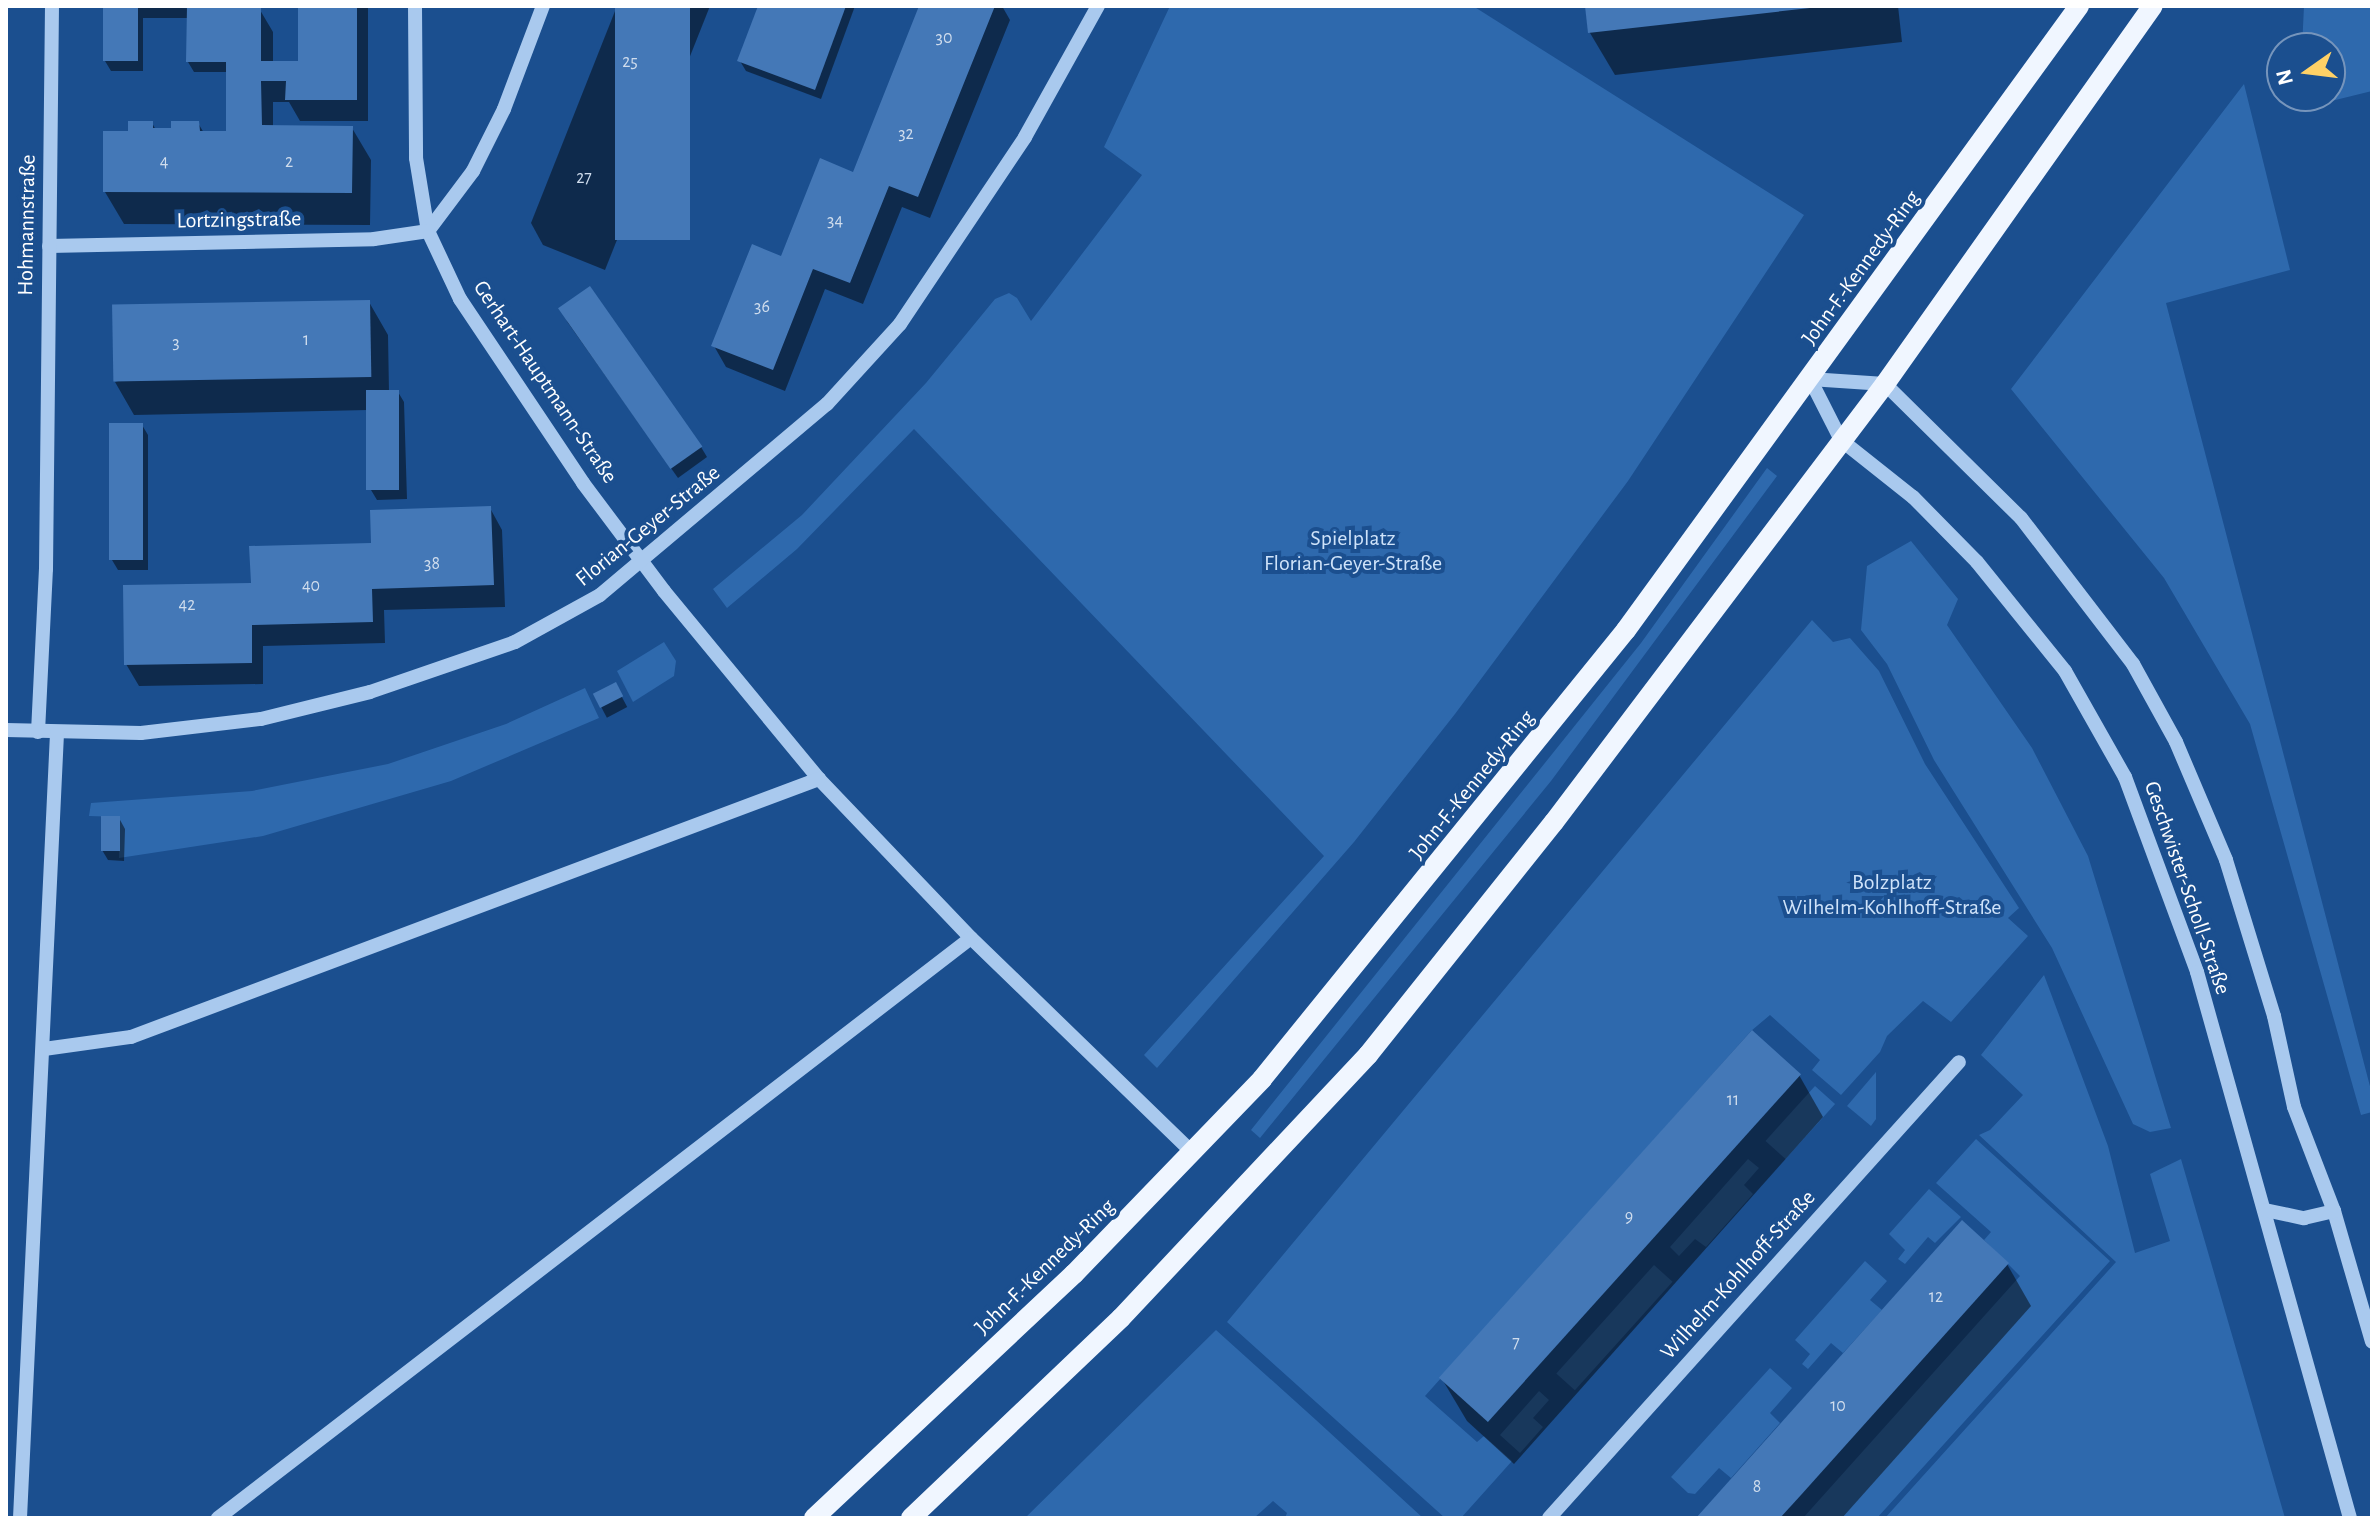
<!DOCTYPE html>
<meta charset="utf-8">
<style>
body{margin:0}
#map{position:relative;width:2378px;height:1524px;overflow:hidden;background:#1b4f8f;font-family:"Alegreya Sans",sans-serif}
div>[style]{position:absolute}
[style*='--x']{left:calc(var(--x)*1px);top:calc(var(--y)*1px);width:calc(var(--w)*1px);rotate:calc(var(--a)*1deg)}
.green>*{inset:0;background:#2e69ad;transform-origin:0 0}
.shadow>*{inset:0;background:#0007;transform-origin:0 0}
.building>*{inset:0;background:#4478b7;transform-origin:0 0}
.minor>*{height:14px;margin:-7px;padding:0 7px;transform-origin:7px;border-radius:7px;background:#a9c9ee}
.major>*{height:20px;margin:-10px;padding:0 10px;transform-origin:10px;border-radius:10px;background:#f0f6ff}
span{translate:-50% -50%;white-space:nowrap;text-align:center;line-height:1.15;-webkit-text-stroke:8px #1b4f8f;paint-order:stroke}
.number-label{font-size:18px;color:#d0dded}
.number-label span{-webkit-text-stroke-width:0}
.street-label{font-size:22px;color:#fff}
.park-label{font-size:22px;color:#cfe3fa}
.frame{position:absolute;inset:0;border:8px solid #fff;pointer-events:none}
.north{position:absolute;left:2266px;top:32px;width:80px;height:80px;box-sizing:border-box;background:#1b4f8f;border:2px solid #7695bc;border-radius:50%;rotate:256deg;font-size:22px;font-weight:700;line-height:32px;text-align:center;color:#fff}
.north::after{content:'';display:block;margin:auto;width:28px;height:36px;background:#ffd166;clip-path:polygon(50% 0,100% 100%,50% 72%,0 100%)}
</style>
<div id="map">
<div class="green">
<i style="clip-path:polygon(1170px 6px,1473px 6px,1804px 215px,1628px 481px,1455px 714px,1354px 842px,1157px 1068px,1144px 1055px,1324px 856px,914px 429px,797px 549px,727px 608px,713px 589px,802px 515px,926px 383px,995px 299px,1009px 293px,1017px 298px,1031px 321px,1142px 175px,1104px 147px)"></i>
<i style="clip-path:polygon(2304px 6px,2372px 6px,2372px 91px,2311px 106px,2310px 96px,2330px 96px,2330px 48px,2302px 48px)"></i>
<i style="clip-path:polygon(2244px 84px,2290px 270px,2166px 303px,2372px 1094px,2372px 1112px,2361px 1115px,2250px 724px,2164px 578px,2011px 389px)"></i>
<i style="clip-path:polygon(1767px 468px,1777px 476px,1551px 781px,1260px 1138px,1251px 1130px,1641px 643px)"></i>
<i style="clip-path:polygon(1911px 541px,1958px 599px,1947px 625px,2032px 748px,2088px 856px,2171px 1128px,2150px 1132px,2133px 1124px,2052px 948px,1934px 760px,1887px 664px,1861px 630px,1867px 566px)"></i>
<i style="clip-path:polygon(1812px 620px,1833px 642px,1850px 638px,1879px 671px,1925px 764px,2019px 908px,2008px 918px,2028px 936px,1951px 1022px,1923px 1001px,1887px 1036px,1880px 1052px,1841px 1095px,1812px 1070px,1820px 1060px,1770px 1015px,1751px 1031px,1425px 1396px,1477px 1442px,1484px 1436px,1512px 1461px,1461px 1518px,1445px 1518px,1227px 1322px)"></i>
<i style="clip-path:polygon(664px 642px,676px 661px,674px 676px,633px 702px,617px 671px)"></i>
<i style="clip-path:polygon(585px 688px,599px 718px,451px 781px,263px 836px,119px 858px,120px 817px,89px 816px,91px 803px,252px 791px,388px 764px,506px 724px)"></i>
<i style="clip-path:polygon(2044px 975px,2108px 1146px,2135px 1253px,2170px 1241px,2150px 1174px,2181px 1159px,2285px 1518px,1885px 1518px,2116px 1262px,1979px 1135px,1990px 1130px,2023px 1095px,1981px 1055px)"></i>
<i style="clip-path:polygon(1876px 1072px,1876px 1119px,1871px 1126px,1847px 1106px)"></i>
<i style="left:1815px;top:1086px;width:27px;height:74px;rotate:42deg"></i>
<i style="clip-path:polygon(1976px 1139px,2110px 1261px,1877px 1518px,1803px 1518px,2020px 1276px,1984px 1240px,1991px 1232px,1936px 1183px)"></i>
<i style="clip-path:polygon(1748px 1159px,1759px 1168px,1744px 1185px,1753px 1194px,1706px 1247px,1695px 1239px,1679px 1256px,1670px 1247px)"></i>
<i style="clip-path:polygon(1929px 1189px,1961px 1217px,1935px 1243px,1928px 1237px,1905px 1264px,1898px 1259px,1905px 1250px,1889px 1234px)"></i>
<i style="clip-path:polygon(1865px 1261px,1887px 1281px,1870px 1300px,1882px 1310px,1843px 1353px,1831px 1343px,1808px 1369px,1802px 1364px,1810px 1354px,1795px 1340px)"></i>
<i style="left:1654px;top:1265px;width:25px;height:146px;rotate:42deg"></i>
<i style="clip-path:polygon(1216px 1330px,1316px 1420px,1423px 1518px,1285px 1518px,1287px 1513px,1273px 1501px,1254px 1518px,1025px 1518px)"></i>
<i style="clip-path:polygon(1770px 1368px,1792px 1388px,1770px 1413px,1780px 1423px,1731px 1478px,1719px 1468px,1695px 1494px,1688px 1493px,1671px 1477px)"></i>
<i style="clip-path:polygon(1539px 1391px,1549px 1400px,1533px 1418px,1543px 1427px,1520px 1453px,1500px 1435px)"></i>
</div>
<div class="shadow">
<i style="clip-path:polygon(105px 6px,260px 10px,273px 32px,273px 63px,300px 63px,315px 6px,368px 6px,368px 121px,300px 121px,289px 102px,273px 102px,273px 128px,352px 128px,371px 160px,370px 225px,124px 224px,105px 192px,130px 133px,152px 123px,156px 130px,173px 130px,198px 123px,204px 133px,228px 133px,228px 72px,194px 72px,188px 62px,188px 18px,143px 18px,143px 71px,111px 71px,105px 61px)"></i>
<i style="clip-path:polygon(617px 6px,710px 6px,605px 270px,543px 245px,531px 223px)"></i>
<i style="clip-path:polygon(760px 6px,855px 6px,821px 99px,746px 71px,740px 61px)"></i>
<i style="clip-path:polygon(921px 6px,1002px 6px,1010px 20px,930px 218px,902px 207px,863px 304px,825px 289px,785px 391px,726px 367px,714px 346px,854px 174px)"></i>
<i style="clip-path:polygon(1587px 6px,1898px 6px,1902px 42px,1615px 75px,1590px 33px)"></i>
<i style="clip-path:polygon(369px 302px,388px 335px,389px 392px,398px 392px,404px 402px,407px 499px,377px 500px,371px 490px,368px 410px,134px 415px,115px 382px)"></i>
<i style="clip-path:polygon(566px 320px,701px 447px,707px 457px,678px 478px)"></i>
<i style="clip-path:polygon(142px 425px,148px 435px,148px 570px,118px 570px,112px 560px)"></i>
<i style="clip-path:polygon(490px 508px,502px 530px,505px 607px,384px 610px,385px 643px,263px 646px,263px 684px,139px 686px,126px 664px,374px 545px)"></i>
<i style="left:615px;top:684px;width:26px;height:23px;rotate:62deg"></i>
<i style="clip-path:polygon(119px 818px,125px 829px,124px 861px,108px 860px,102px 850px)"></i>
<i style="clip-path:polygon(1799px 1075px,1823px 1117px,1514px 1464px,1467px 1421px,1442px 1379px)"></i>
<i style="clip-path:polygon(2007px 1264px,2031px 1306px,1842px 1518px,1698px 1518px)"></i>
</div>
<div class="building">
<i style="left:103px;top:6px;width:35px;height:55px"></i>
<i style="clip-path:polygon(187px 6px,261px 8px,261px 61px,298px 61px,298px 7px,357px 6px,357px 100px,285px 100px,286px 81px,261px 81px,262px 125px,353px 126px,352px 193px,103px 192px,103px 131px,128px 131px,128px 121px,153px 121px,153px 128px,171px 128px,171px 121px,199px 121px,200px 131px,226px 131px,226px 62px,186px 62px)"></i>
<i style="left:615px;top:6px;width:75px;height:234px"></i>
<i style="clip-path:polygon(758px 6px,846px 6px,815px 90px,737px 61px)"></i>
<i style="clip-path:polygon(919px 6px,995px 6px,918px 197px,889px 186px,850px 283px,813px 269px,773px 370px,711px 346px,752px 244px,781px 256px,820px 158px,853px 172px)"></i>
<i style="clip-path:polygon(1585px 6px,1809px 6px,1810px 8px,1588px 33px)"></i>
<i style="left:590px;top:286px;width:196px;height:39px;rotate:55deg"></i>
<i style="left:370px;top:300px;width:77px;height:258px;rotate:89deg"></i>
<i style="left:366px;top:390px;width:33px;height:100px"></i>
<i style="left:109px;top:423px;width:34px;height:137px"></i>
<i style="clip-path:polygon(491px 506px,494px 585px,372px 589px,373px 622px,252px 625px,252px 663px,124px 665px,123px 585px,251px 583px,249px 546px,371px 543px,370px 510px)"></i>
<i style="left:616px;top:682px;width:16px;height:26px;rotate:63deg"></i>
<i style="left:101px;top:816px;width:19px;height:35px"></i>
<i style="left:1752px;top:1030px;width:66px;height:468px;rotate:42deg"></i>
<i style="clip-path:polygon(1962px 1220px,2009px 1263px,1801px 1495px,1780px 1518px,1696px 1518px)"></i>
</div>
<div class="minor">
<i style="--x:415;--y:6;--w:152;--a:89.6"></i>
<i style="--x:416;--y:158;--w:74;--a:80.7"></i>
<i style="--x:428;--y:231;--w:75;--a:64.8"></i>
<i style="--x:460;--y:299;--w:221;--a:56.2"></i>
<i style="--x:583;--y:483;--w:135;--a:53.1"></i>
<i style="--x:664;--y:591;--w:244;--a:50.5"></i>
<i style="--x:819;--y:779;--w:220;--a:46.3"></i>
<i style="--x:971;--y:938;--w:309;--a:44.1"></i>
<i style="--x:428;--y:231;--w:75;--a:-53.1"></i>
<i style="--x:473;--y:171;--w:69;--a:-63.4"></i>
<i style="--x:504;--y:109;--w:110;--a:-69.3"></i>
<i style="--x:49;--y:246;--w:325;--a:-1.2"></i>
<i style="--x:374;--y:239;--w:55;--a:-8.4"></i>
<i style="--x:1810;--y:379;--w:68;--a:63.1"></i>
<i style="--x:1841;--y:440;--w:92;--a:38.4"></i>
<i style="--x:1913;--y:497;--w:91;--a:45.4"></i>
<i style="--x:1977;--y:562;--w:140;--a:51.1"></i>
<i style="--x:2065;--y:671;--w:122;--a:60.5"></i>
<i style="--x:2125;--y:777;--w:208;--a:69.7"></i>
<i style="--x:2197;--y:972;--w:567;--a:74.35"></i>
<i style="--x:1810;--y:379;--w:75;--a:3.8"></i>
<i style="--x:1885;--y:384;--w:191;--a:44.6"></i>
<i style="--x:2021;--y:518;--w:184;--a:52.5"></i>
<i style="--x:2133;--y:664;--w:89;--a:61.1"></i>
<i style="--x:2176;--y:742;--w:128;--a:67"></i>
<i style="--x:2226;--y:860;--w:163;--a:72.9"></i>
<i style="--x:2274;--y:1016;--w:93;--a:77.6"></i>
<i style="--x:2294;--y:1107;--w:111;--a:69"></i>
<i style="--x:2334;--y:1211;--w:136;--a:73.8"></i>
<i style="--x:6;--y:730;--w:135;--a:1.3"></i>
<i style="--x:141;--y:733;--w:121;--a:-6.7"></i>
<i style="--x:261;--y:719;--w:112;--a:-13.9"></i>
<i style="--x:370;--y:692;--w:153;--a:-19"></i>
<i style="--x:515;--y:642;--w:97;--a:-28.9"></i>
<i style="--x:600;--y:595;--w:297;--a:-40.1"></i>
<i style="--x:827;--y:404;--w:108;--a:-47.6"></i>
<i style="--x:900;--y:324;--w:225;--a:-56.2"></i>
<i style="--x:1025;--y:137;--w:150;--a:-60.9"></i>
<i style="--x:38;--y:732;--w:163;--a:-87.2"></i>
<i style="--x:46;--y:569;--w:563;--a:-89.39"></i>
<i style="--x:44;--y:1049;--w:88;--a:-7.9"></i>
<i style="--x:131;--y:1037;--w:735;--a:-20.56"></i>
<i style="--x:2265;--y:1210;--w:40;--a:12"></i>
<i style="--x:2304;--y:1218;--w:31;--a:-13"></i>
<i style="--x:20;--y:1518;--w:786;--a:-87.3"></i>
<i style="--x:218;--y:1518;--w:950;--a:-37.61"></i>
<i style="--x:1549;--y:1518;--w:613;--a:-48.04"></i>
</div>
<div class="major">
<i style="--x:814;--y:1518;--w:357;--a:-43.2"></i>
<i style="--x:1074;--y:1274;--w:271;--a:-46"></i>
<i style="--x:1262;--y:1079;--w:578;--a:-50.97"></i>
<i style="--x:1626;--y:630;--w:771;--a:-54.02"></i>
<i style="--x:911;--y:1518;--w:290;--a:-43.6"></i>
<i style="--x:1121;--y:1318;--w:361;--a:-46.8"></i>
<i style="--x:1368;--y:1055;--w:298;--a:-51.4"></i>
<i style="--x:1554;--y:822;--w:549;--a:-52.92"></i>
<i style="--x:1885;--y:384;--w:463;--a:-54.7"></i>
</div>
<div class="number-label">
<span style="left:944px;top:38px">30</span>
<span style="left:630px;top:62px">25</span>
<span style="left:906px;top:134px">32</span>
<span style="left:164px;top:162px">4</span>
<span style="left:289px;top:162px">2</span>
<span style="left:584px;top:178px">27</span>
<span style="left:835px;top:221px">34</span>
<span style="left:762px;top:307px">36</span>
<span style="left:306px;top:340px">1</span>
<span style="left:176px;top:343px">3</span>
<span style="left:432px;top:564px">38</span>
<span style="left:311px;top:586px">40</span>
<span style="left:187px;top:605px">42</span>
<span style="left:1733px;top:1100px">11</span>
<span style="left:1629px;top:1217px">9</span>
<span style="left:1936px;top:1297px">12</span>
<span style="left:1516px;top:1343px">7</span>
<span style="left:1838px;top:1406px">10</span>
<span style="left:1757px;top:1487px">8</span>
</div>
<div class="street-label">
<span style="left:239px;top:220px;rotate:-1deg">Lortzingstraße</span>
<span style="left:27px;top:225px;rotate:-89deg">Hohmannstraße</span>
<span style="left:1861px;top:268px;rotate:-54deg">John-F.-Kennedy-Ring</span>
<span style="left:545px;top:382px;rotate:56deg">Gerhart-Hauptmann-Straße</span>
<span style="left:648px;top:526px;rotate:-39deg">Florian-Geyer-Straße</span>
<span style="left:1472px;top:785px;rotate:-51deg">John-F.-Kennedy-Ring</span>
<span style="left:2187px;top:888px;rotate:71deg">Geschwister-Scholl-Straße</span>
<span style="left:1045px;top:1267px;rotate:-44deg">John-F.-Kennedy-Ring</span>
<span style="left:1738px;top:1275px;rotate:-48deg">Wilhelm-Kohlhoff-Straße</span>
</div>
<div class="park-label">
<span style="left:1353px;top:551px">Spielplatz<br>Florian-Geyer-Straße</span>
<span style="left:1892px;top:895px">Bolzplatz<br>Wilhelm-Kohlhoff-Straße</span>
</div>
<div class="frame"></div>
<div class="north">N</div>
</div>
